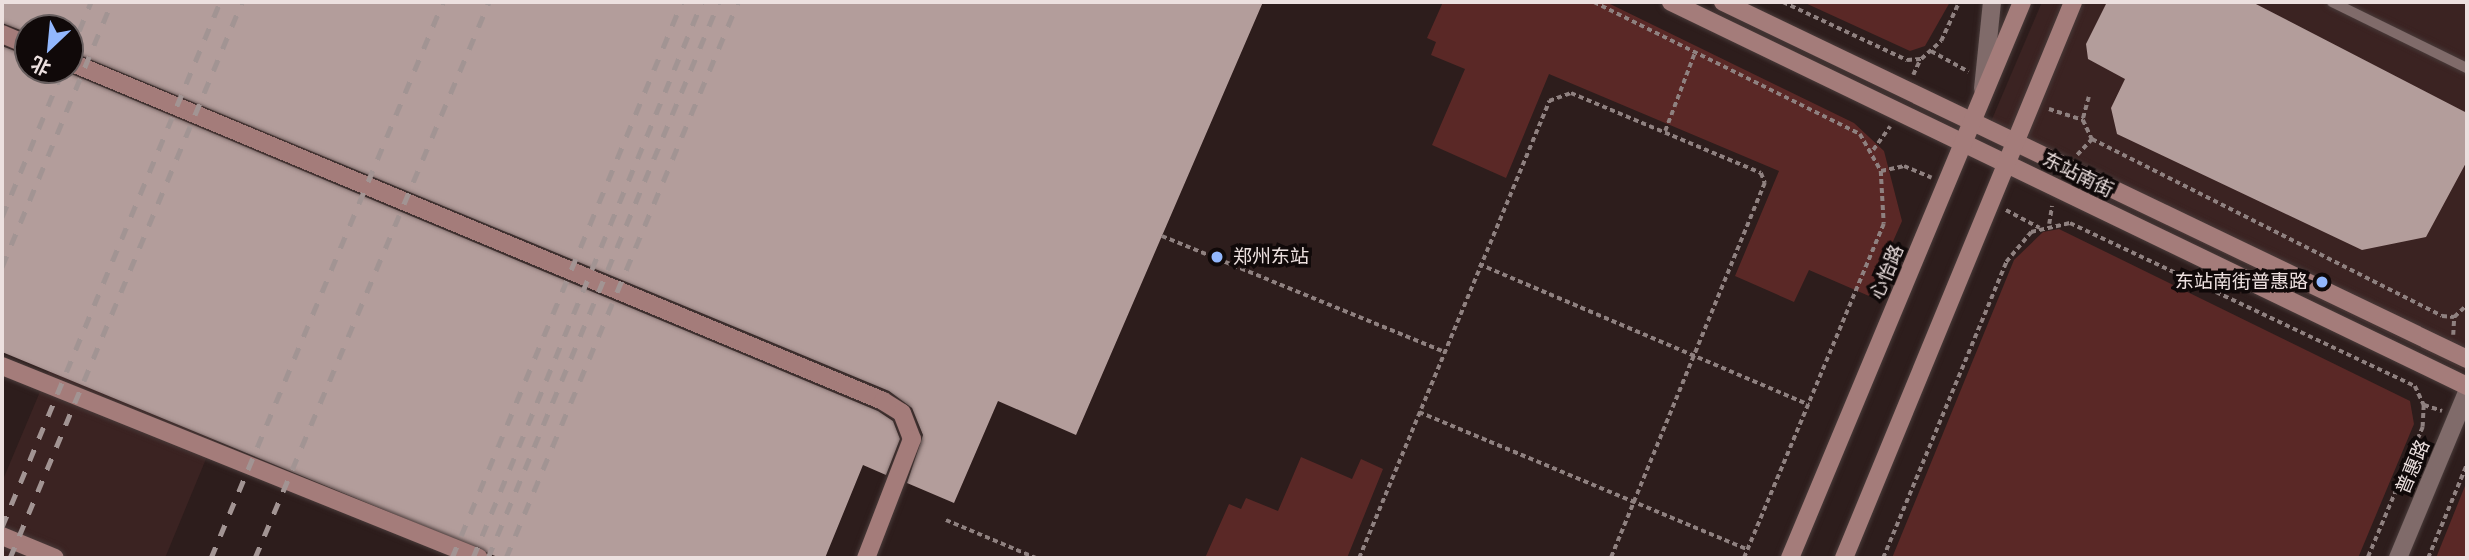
<!DOCTYPE html>
<meta charset="utf-8">
<style>
body{margin:0}
#map{position:relative;width:2469px;height:560px;overflow:hidden;background:#2d1d1c;font-family:"IBM Plex Sans","Noto Sans SC",sans-serif}
div>[style]{position:absolute}
[style*='--x']{left:calc(var(--x)*1px);top:calc(var(--y)*1px);width:calc(var(--w)*1px);rotate:calc(var(--a)*1deg)}
.built>*{inset:0;background:#3b2322}
.green>*{inset:0;background:#5a2826}
.building>*{inset:0;background:#b39d9b}
.path>*{height:3.5px;margin-top:-1.75px;transform-origin:0;background:repeating-linear-gradient(90deg,#8f8180 0 5px,transparent 0 8.5px)}
.roads{filter:drop-shadow(0 0 2px #493b3a) drop-shadow(0 0 2px #493b3a)}
.lane>*{height:10px;margin:-5px;padding:0 5px;transform-origin:5px;border-radius:5px;background:#806b6a}
.street>*{height:18px;margin:-9px;padding:0 9px;transform-origin:9px;border-radius:9px;background:#806b6a}
.secondary>*{height:18px;margin:-9px;padding:0 9px;transform-origin:9px;border-radius:9px;background:#a47c7a}
.rail>*{height:5px;margin-top:-2.5px;transform-origin:0;background:repeating-linear-gradient(90deg,#a29493 0 12px,transparent 0 24px)}
.dots>*{width:19px;height:19px;translate:-50% -50%;box-sizing:border-box;border:4px solid #100909;border-radius:50%}
span{translate:-50% -50%;white-space:nowrap;text-align:center;line-height:1.15;-webkit-text-stroke:7px #100909;paint-order:stroke}
.street-label{font-size:19px;color:#ece0df}
.poi-label{font-size:19px;color:#ece0df}
.left{translate:0 -50%;text-align:left}
.right{translate:-100% -50%;text-align:right}
.frame{position:absolute;inset:0;border:4px solid #ece0df;pointer-events:none}
.north{position:absolute;left:14px;top:14px;width:70px;height:70px;box-sizing:border-box;background:#100909;border:2px solid #685f5f;border-radius:50%;rotate:206deg;font-size:19px;font-weight:700;line-height:28px;text-align:center;color:#ece0df}
.north::after{content:'';display:block;margin:auto;width:24px;height:32px;background:#92b7fd;clip-path:polygon(50% 0,100% 100%,50% 72%,0 100%)}
</style>
<div id="map">
<div class="built">
<i style="clip-path:polygon(204px 2px,395px 2px,165px 558px,2px 558px,2px 482px)"></i>
<i style="clip-path:polygon(2042px 2px,2467px 2px,2467px 372px,1984px 138px)"></i>
</div>
<div class="green">
<i style="clip-path:polygon(1443px 2px,1606px 2px,1854px 123px,1884px 151px,1902px 221px,1869px 296px,1809px 270px,1794px 302px,1735px 276px,1779px 171px,1549px 74px,1506px 178px,1432px 145px,1465px 69px,1431px 55px,1436px 42px,1427px 38px)"></i>
<i style="clip-path:polygon(1803px 2px,1950px 2px,1925px 46px,1910px 51px)"></i>
<i style="clip-path:polygon(2059px 229px,2410px 401px,2414px 424px,2358px 558px,1892px 558px,2014px 260px,2043px 232px)"></i>
<i style="clip-path:polygon(1301px 457px,1352px 479px,1361px 459px,1383px 469px,1347px 558px,1205px 558px,1229px 504px,1241px 509px,1246px 498px,1278px 511px)"></i>
<i style="clip-path:polygon(2467px 481px,2467px 558px,2436px 558px)"></i>
</div>
<div class="building">
<i style="clip-path:polygon(2px 2px,1263px 2px,1076px 435px,998px 401px,954px 503px,907px 483px,923px 435px,912px 408px,889px 391px,70px 51px,70px 28px,28px 33px,2px 23px)"></i>
<i style="clip-path:polygon(2107px 2px,2252px 2px,2467px 113px,2467px 161px,2426px 237px,2362px 250px,2117px 134px,2111px 108px,2125px 79px,2088px 59px,2086px 44px)"></i>
<i style="clip-path:polygon(2px 46px,28px 56px,28px 70px,62px 70px,878px 411px,893px 421px,900px 439px,886px 475px,863px 465px,825px 558px,500px 558px,2px 352px)"></i>
</div>
<div class="path">
<i style="--x:1594;--y:2;--w:297;--a:26.4"></i>
<i style="--x:1860;--y:134;--w:43;--a:60.4"></i>
<i style="--x:1881;--y:171;--w:53;--a:86.8"></i>
<i style="--x:1884;--y:224;--w:362;--a:112.7"></i>
<i style="--x:1783;--y:2;--w:137;--a:25.1"></i>
<i style="--x:1907;--y:60;--w:14;--a:-4"></i>
<i style="--x:1921;--y:59;--w:27;--a:-42"></i>
<i style="--x:1941;--y:41;--w:43;--a:-65.2"></i>
<i style="--x:1931;--y:51;--w:43;--a:28.9"></i>
<i style="--x:1913;--y:75;--w:17;--a:-65"></i>
<i style="--x:2089;--y:97;--w:24;--a:105"></i>
<i style="--x:2083;--y:120;--w:21;--a:65"></i>
<i style="--x:2092;--y:139;--w:392;--a:26.8"></i>
<i style="--x:2442;--y:316;--w:12;--a:5"></i>
<i style="--x:2454;--y:317;--w:18;--a:-43"></i>
<i style="--x:2049;--y:109;--w:36;--a:18"></i>
<i style="--x:1665;--y:131;--w:85;--a:-69.2"></i>
<i style="--x:1873;--y:150;--w:29;--a:-54"></i>
<i style="--x:2077;--y:155;--w:22;--a:-47"></i>
<i style="--x:1881;--y:171;--w:24;--a:-12"></i>
<i style="--x:1904;--y:166;--w:30;--a:23"></i>
<i style="--x:2006;--y:210;--w:38;--a:28"></i>
<i style="--x:2049;--y:224;--w:18;--a:-81"></i>
<i style="--x:1162;--y:236;--w:304;--a:22.3"></i>
<i style="--x:1479;--y:264;--w:359;--a:23.1"></i>
<i style="--x:2453;--y:335;--w:18;--a:-87"></i>
<i style="--x:2424;--y:405;--w:19;--a:18"></i>
<i style="--x:1419;--y:412;--w:355;--a:22.7"></i>
<i style="--x:946;--y:520;--w:98;--a:22.9"></i>
<i style="--x:1359;--y:558;--w:495;--a:-67.4"></i>
<i style="--x:1549;--y:101;--w:23;--a:-20"></i>
<i style="--x:1571;--y:93;--w:206;--a:22.8"></i>
<i style="--x:1761;--y:173;--w:11;--a:68"></i>
<i style="--x:1765;--y:183;--w:405;--a:112.3"></i>
<i style="--x:1883;--y:558;--w:321;--a:-67.4"></i>
<i style="--x:2006;--y:262;--w:39;--a:-50"></i>
<i style="--x:2031;--y:232;--w:40;--a:-13"></i>
<i style="--x:2070;--y:223;--w:382;--a:25.3"></i>
<i style="--x:2415;--y:386;--w:21;--a:65"></i>
<i style="--x:2424;--y:405;--w:22;--a:93"></i>
<i style="--x:2423;--y:427;--w:142;--a:112.8"></i>
<i style="--x:2428;--y:558;--w:102;--a:-67.5"></i>
</div>
<div class="roads">
<div class="lane">
<i style="--x:2332;--y:2;--w:150;--a:26.1"></i>
</div>
<div class="street">
<i style="--x:1983;--y:89;--w:87;--a:-84.1"></i>
<i style="--x:2398;--y:558;--w:180;--a:-67.4"></i>
</div>
<div class="secondary">
<i style="--x:1671;--y:2;--w:884;--a:25.75"></i>
<i style="--x:1723;--y:2;--w:825;--a:25.63"></i>
<i style="--x:2;--y:34;--w:28;--a:23"></i>
<i style="--x:70;--y:62;--w:881;--a:22.63"></i>
<i style="--x:883;--y:401;--w:22;--a:32"></i>
<i style="--x:902;--y:413;--w:28;--a:69"></i>
<i style="--x:912;--y:439;--w:128;--a:111.1"></i>
<i style="--x:2;--y:366;--w:514;--a:21.93"></i>
<i style="--x:2;--y:536;--w:57;--a:22.5"></i>
<i style="--x:1790;--y:558;--w:602;--a:-67.35"></i>
<i style="--x:1844;--y:558;--w:601;--a:-67.61"></i>
</div>
</div>
<div class="rail">
<i style="--x:70;--y:53;--w:55;--a:-67.6"></i>
<i style="--x:2;--y:217;--w:159;--a:-67.5"></i>
<i style="--x:2;--y:267;--w:287;--a:-67.5"></i>
<i style="--x:2;--y:527;--w:568;--a:-67.45"></i>
<i style="--x:10;--y:558;--w:602;--a:-67.35"></i>
<i style="--x:211;--y:558;--w:602;--a:-67.35"></i>
<i style="--x:255;--y:558;--w:603;--a:-67.18"></i>
<i style="--x:452;--y:558;--w:602;--a:-67.53"></i>
<i style="--x:473;--y:558;--w:601;--a:-67.61"></i>
<i style="--x:488;--y:558;--w:602;--a:-67.44"></i>
<i style="--x:506;--y:558;--w:602;--a:-67.35"></i>
</div>
<div class="dots">
<i style="left:1217px;top:257px;background:#92b7fd"></i>
<i style="left:2322px;top:282px;background:#92b7fd"></i>
</div>
<div class="street-label">
<span style="left:2078px;top:175px;rotate:26deg">东站南街</span>
<span style="left:1887px;top:272px;rotate:-67deg">心怡路</span>
<span style="left:2413px;top:467px;rotate:-67deg">普惠路</span>
</div>
<div class="poi-label">
<span class="left" style="left:1233px;top:257px">郑州东站</span>
<span class="right" style="left:2308px;top:282px">东站南街普惠路</span>
</div>
<div class="frame"></div>
<div class="north">北</div>
</div>
